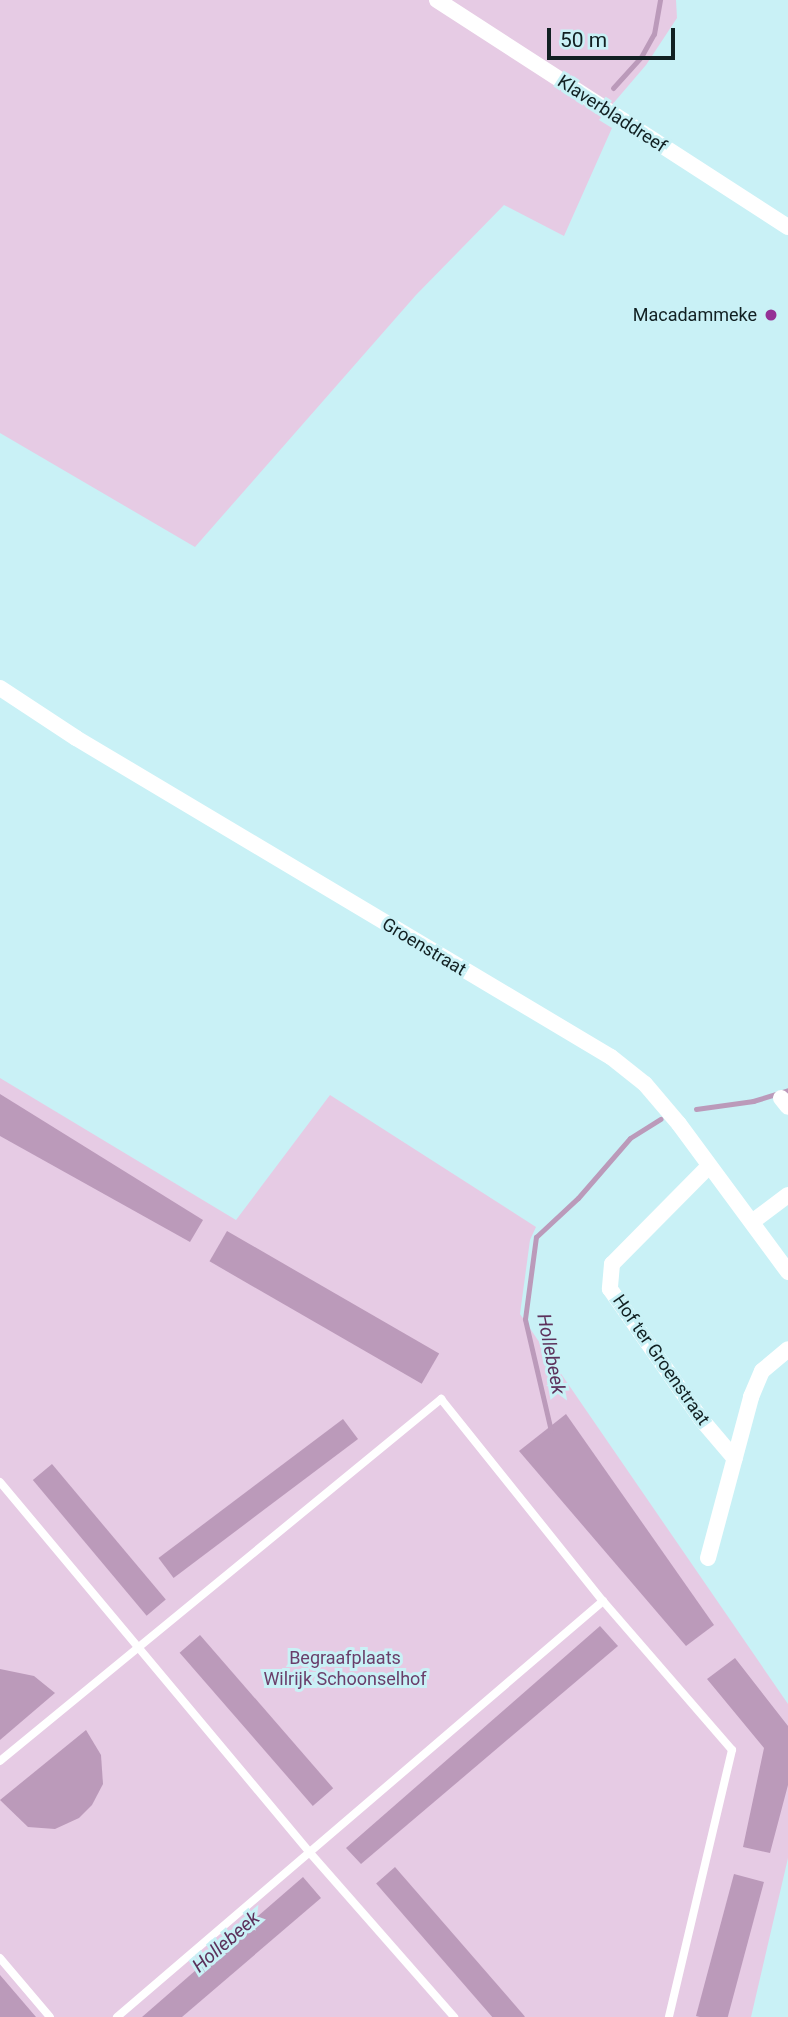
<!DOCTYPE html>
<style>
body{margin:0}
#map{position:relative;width:788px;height:2017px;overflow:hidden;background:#c9f1f6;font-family:Roboto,sans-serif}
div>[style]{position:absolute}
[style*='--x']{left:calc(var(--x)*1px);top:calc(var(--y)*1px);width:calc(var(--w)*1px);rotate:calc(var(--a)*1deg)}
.green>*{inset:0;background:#e6cbe4}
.water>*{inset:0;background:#bb9aba;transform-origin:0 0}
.stream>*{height:5px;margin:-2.5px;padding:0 2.5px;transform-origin:2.5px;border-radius:2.5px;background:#bb9aba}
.service>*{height:8px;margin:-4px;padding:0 4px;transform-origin:4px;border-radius:4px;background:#fff}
.minor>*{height:16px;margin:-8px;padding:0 8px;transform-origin:8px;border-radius:8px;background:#fff}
.dots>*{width:19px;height:19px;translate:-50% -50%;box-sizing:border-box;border:4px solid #c9f1f6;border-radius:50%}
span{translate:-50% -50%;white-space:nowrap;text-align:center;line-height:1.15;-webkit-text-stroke:6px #c9f1f6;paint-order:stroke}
.street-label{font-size:18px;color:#112022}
.poi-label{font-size:18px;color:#112022}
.right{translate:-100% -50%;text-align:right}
.park-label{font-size:18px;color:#6a3e6a}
.water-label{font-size:19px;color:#5c315b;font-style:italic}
.scale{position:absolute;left:547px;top:28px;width:128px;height:32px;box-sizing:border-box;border:4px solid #112022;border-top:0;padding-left:9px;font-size:21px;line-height:24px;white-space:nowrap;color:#112022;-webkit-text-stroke:5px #c9f1f6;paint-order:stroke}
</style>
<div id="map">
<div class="green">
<i style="clip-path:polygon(0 0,676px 0,677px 18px,646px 65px,599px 120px,612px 128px,564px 236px,504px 205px,416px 295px,195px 547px,0 433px)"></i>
<i style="clip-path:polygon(0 1078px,236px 1220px,330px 1095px,536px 1227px,530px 1240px,520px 1314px,788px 1704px,788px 1858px,751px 2017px,0 2017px)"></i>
</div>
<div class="water">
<i style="clip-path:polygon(0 1094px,203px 1220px,190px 1242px,0 1136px)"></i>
<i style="left:227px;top:1231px;width:245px;height:35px;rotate:30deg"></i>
<i style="clip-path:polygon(566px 1414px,714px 1625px,686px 1646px,519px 1451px)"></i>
<i style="left:343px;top:1419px;width:25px;height:231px;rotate:53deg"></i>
<i style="left:52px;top:1464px;width:177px;height:25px;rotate:50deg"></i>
<i style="clip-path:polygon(600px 1626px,618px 1646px,361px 1864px,346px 1848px)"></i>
<i style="left:200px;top:1635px;width:203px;height:27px;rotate:49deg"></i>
<i style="clip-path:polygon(735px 1658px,788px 1726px,788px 1785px,770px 1853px,743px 1847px,764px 1748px,707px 1679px)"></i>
<i style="clip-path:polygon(0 1669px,34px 1676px,55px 1693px,0 1740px)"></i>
<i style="clip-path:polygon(86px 1730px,101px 1755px,103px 1784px,92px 1805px,79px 1818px,55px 1829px,28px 1827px,0 1800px)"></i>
<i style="left:395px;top:1867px;width:198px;height:25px;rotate:49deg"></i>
<i style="left:734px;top:1874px;width:31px;height:147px;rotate:15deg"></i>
<i style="clip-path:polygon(303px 1877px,321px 1898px,182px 2017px,142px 2017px)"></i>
<i style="clip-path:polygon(0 1975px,36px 2017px,0 2017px)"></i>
</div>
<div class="stream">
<i style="--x:613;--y:88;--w:42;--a:-47.9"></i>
<i style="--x:641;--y:57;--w:26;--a:-61"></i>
<i style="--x:654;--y:34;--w:35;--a:-80"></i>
<i style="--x:696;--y:1109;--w:58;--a:-8"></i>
<i style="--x:753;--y:1101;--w:37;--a:-17"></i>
<i style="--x:551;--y:1431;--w:115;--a:-103.1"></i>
<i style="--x:525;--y:1319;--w:83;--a:-82.4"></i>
<i style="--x:536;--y:1237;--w:57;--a:-42.9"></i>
<i style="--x:578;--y:1198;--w:79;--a:-49.1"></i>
<i style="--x:630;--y:1138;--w:36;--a:-32"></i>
</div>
<div class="service">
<i style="--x:0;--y:1482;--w:485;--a:50.1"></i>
<i style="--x:311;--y:1854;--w:217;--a:48.7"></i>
<i style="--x:0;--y:1761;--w:571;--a:-39.38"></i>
<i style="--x:441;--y:1399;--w:259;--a:51.3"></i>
<i style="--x:603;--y:1601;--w:197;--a:49.1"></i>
<i style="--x:732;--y:1750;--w:274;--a:103.3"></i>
<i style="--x:0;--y:1958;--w:77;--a:49.7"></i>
<i style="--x:117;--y:2017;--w:640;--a:-40.56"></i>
</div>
<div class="minor">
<i style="--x:437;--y:0;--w:418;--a:32.9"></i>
<i style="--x:0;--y:688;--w:91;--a:33.3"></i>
<i style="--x:76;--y:738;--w:623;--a:30.81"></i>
<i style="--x:611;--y:1057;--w:43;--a:38.5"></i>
<i style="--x:645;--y:1084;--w:52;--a:49.6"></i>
<i style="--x:679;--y:1124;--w:184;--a:53.6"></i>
<i style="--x:781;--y:1098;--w:11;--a:52"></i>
<i style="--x:709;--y:1166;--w:138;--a:134.7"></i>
<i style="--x:612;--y:1264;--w:25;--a:95"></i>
<i style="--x:610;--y:1289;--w:159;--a:55"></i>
<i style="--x:701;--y:1419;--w:52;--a:49.6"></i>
<i style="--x:752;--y:1222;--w:45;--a:-36.9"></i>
<i style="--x:708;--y:1558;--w:167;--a:-75"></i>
<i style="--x:751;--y:1397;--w:28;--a:-67"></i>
<i style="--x:762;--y:1371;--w:34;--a:-40"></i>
</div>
<div class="dots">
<i style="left:771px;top:315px;background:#953196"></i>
</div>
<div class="street-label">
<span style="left:612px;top:114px;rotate:33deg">Klaverbladdreef</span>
<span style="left:424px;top:947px;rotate:31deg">Groenstraat</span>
<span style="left:661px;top:1360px;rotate:55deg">Hof ter Groenstraat</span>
</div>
<div class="poi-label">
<span class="right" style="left:757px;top:315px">Macadammeke</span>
</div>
<div class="park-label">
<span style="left:345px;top:1669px">Begraafplaats<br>Wilrijk Schoonselhof</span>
</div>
<div class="water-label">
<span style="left:551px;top:1354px;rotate:79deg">Hollebeek</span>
<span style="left:226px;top:1942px;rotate:-41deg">Hollebeek</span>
</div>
<div class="scale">50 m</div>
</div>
